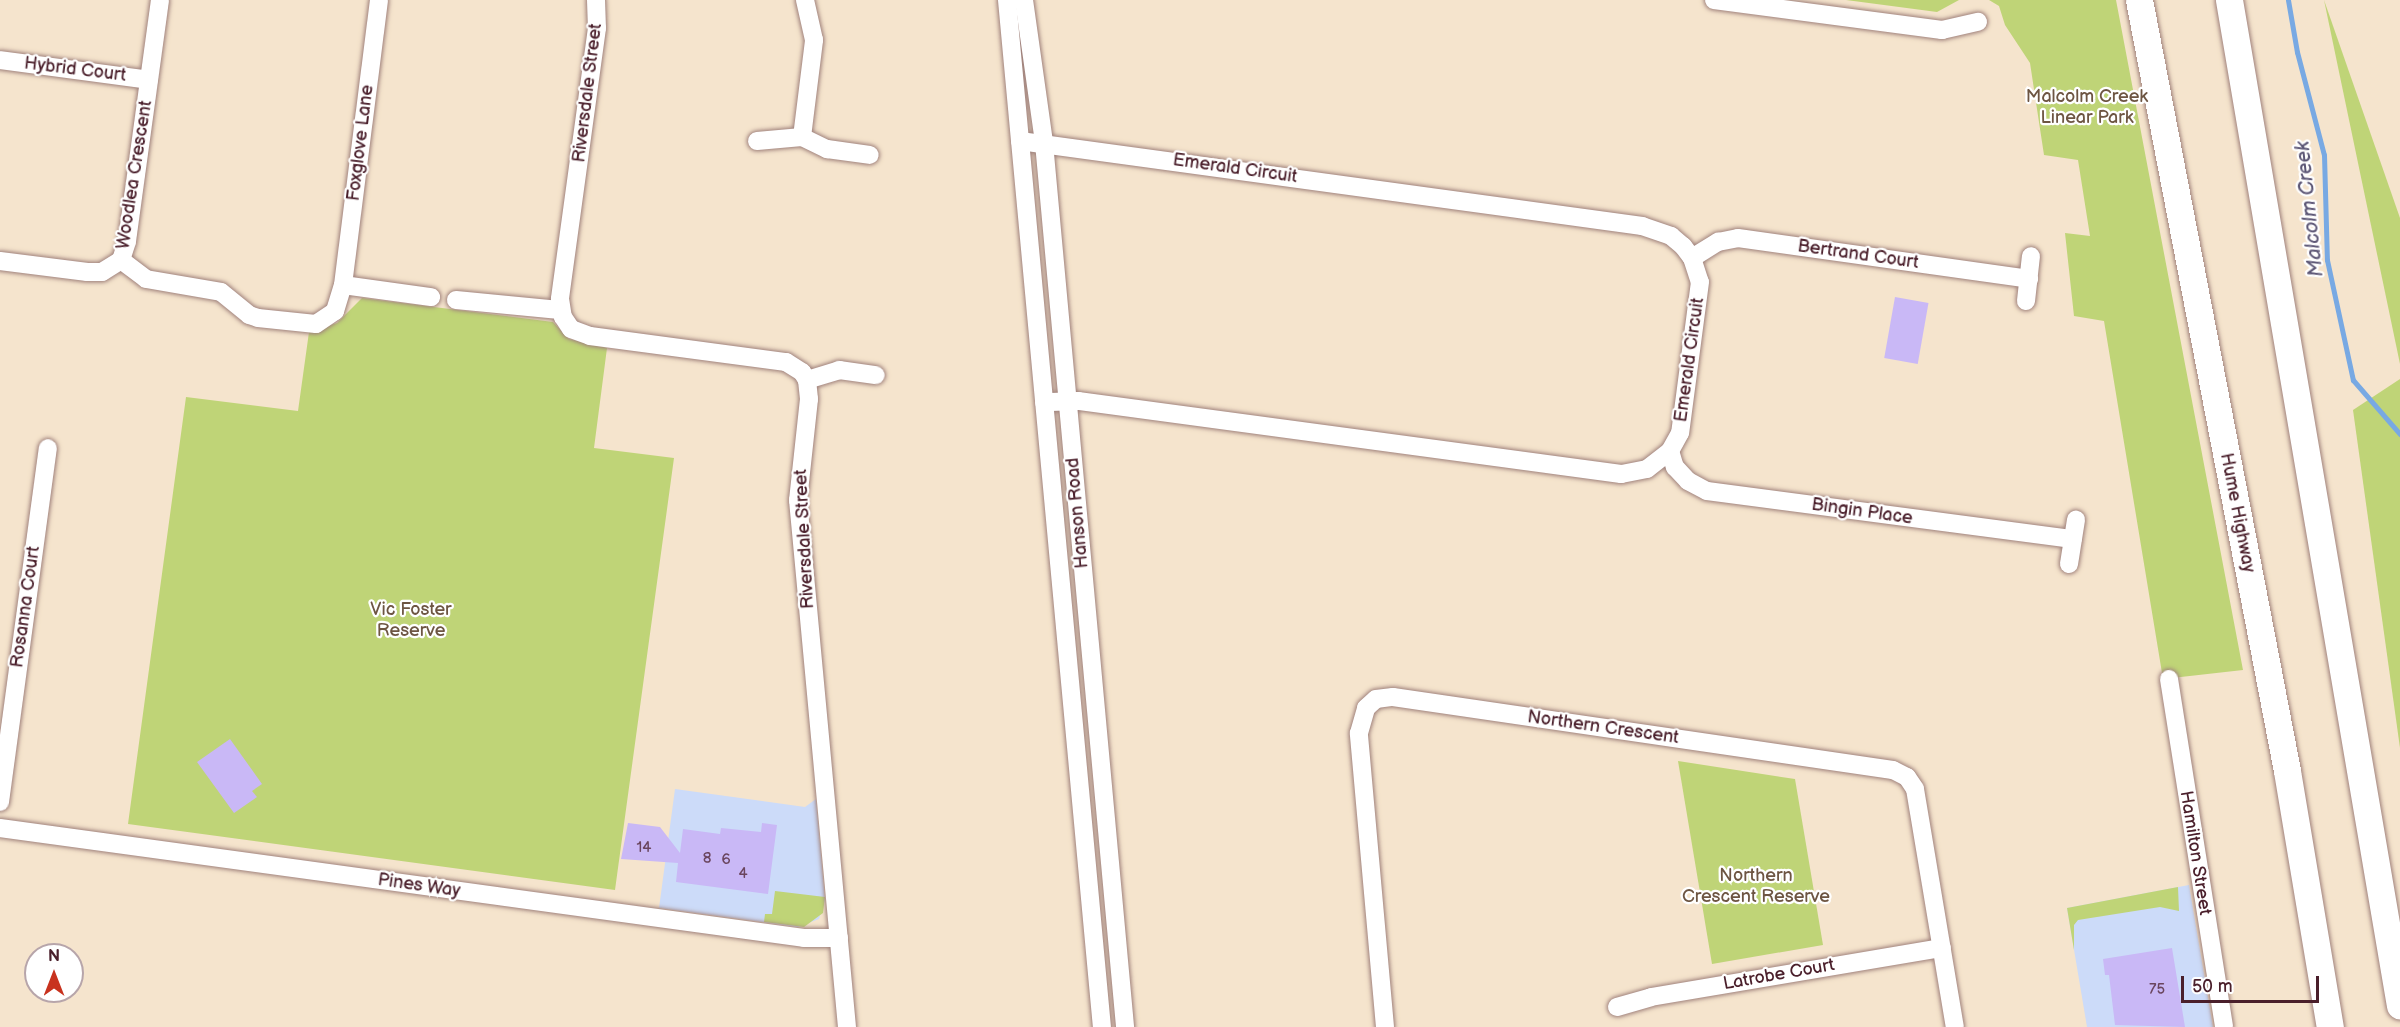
<!DOCTYPE html>
<style>
body{margin:0}
#map{position:relative;width:2400px;height:1027px;overflow:hidden;background:#f5e4cd;font-family:"Balsamiq Sans",sans-serif}
div>[style]{position:absolute}
[style*='--x']{left:calc(var(--x)*1px);top:calc(var(--y)*1px);width:calc(var(--w)*1px);rotate:calc(var(--a)*1deg)}
.built>*{inset:0;background:#ccdbf9}
.green>*{inset:0;background:#bfd477}
.stream>*{height:5px;margin:-2.5px;padding:0 2.5px;transform-origin:2.5px;border-radius:2.5px;background:#78a9e3}
.building>*{inset:0;background:#c9b8f6;transform-origin:0 0}
.roads{filter:drop-shadow(0 0 2px #a0827c) drop-shadow(0 0 2px #a0827c)}
.minor>*{height:18px;margin:-9px;padding:0 9px;transform-origin:9px;border-radius:9px;background:#fff}
.highway>*{height:27px;margin:-13.5px;padding:0 13.5px;transform-origin:13.5px;border-radius:13.5px;background:#fff}
span{translate:-50% -50%;white-space:nowrap;text-align:center;line-height:1.15;-webkit-text-stroke:4.5px #fff;paint-order:stroke}
.number-label{font-size:15px;color:#6a455e}
.number-label span{-webkit-text-stroke-width:0}
.street-label{font-size:18px;color:#4a1f2b}
.park-label{font-size:18px;color:#6d5542}
.water-label{font-size:20px;color:#5c5675;font-style:italic}
.north{position:absolute;left:24px;top:943px;width:60px;height:60px;box-sizing:border-box;background:#fff;border:2px solid #b7a5aa;border-radius:50%;rotate:0deg;font-size:16px;font-weight:700;line-height:24px;text-align:center;color:#4a1f2b}
.north::after{content:'';display:block;margin:auto;width:21px;height:27px;background:#c8321e;clip-path:polygon(50% 0,100% 100%,50% 72%,0 100%)}
.scale{position:absolute;left:2181px;top:976px;width:138px;height:27px;box-sizing:border-box;border:3px solid #4a1f2b;border-top:0;padding-left:8px;font-size:18px;line-height:21px;white-space:nowrap;color:#4a1f2b;-webkit-text-stroke:4px #fff;paint-order:stroke}
</style>
<div id="map">
<div class="built">
<i style="clip-path:polygon(675px 789px,805px 807px,816px 799px,825px 900px,819px 919px,798px 927px,659px 908px)"></i>
<i style="clip-path:polygon(2189px 885px,2213px 1027px,2087px 1027px,2067px 908px)"></i>
</div>
<div class="green">
<i style="clip-path:polygon(1846px 0,1959px 0,1937px 12px)"></i>
<i style="clip-path:polygon(1989px 0,2116px 0,2243px 670px,2163px 679px,2104px 321px,2074px 316px,2065px 233px,2090px 236px,2078px 160px,2044px 155px,2030px 63px,2005px 25px,1999px 6px)"></i>
<i style="clip-path:polygon(2324px 0,2400px 218px,2400px 364px)"></i>
<i style="clip-path:polygon(362px 298px,553px 322px,569px 339px,607px 348px,594px 448px,674px 458px,615px 890px,128px 824px,186px 397px,298px 411px,309px 332px,337px 323px)"></i>
<i style="clip-path:polygon(2400px 379px,2400px 748px,2353px 410px)"></i>
<i style="clip-path:polygon(1678px 761px,1795px 779px,1823px 945px,1712px 964px)"></i>
<i style="clip-path:polygon(2178px 887px,2179px 911px,2160px 907px,2078px 920px,2074px 925px,2074px 950px,2067px 908px)"></i>
<i style="clip-path:polygon(775px 891px,825px 897px,823px 913px,804px 927px,764px 922px,765px 914px,772px 914px)"></i>
</div>
<div class="stream">
<i style="--x:2288;--y:0;--w:53;--a:80.2"></i>
<i style="--x:2297;--y:52;--w:106;--a:75.3"></i>
<i style="--x:2324;--y:155;--w:105;--a:88.4"></i>
<i style="--x:2327;--y:260;--w:123;--a:77.8"></i>
<i style="--x:2353;--y:380;--w:72;--a:49"></i>
</div>
<div class="building">
<i style="left:1895px;top:297px;width:34px;height:62px;rotate:10deg"></i>
<i style="clip-path:polygon(230px 739px,262px 784px,252px 791px,257px 797px,234px 813px,197px 762px)"></i>
<i style="clip-path:polygon(628px 823px,660px 827px,680px 853px,683px 829px,720px 834px,721px 828px,761px 832px,762px 823px,777px 825px,768px 894px,676px 882px,678px 863px,621px 859px)"></i>
<i style="clip-path:polygon(2172px 948px,2185px 1027px,2115px 1025px,2109px 975px,2105px 975px,2103px 959px)"></i>
</div>
<div class="roads">
<div class="minor">
<i style="--x:596;--y:0;--w:28;--a:88"></i>
<i style="--x:597;--y:28;--w:274;--a:97.8"></i>
<i style="--x:560;--y:299;--w:18;--a:81"></i>
<i style="--x:563;--y:317;--w:14;--a:56"></i>
<i style="--x:571;--y:329;--w:20;--a:20"></i>
<i style="--x:590;--y:336;--w:198;--a:7.6"></i>
<i style="--x:786;--y:362;--w:19;--a:32"></i>
<i style="--x:802;--y:372;--w:9;--a:58"></i>
<i style="--x:807;--y:380;--w:19;--a:84"></i>
<i style="--x:809;--y:399;--w:102;--a:96.2"></i>
<i style="--x:798;--y:500;--w:529;--a:84.69"></i>
<i style="--x:1007;--y:0;--w:1031;--a:84.72"></i>
<i style="--x:1024;--y:0;--w:144;--a:82"></i>
<i style="--x:1044;--y:143;--w:888;--a:84.76"></i>
<i style="--x:1714;--y:0;--w:230;--a:7.5"></i>
<i style="--x:1942;--y:30;--w:37;--a:-13"></i>
<i style="--x:0;--y:60;--w:150;--a:7.6"></i>
<i style="--x:802;--y:137;--w:98;--a:-82.9"></i>
<i style="--x:814;--y:40;--w:41;--a:-102.7"></i>
<i style="--x:757;--y:141;--w:45;--a:-5.1"></i>
<i style="--x:802;--y:137;--w:28;--a:26"></i>
<i style="--x:827;--y:149;--w:43;--a:7.9"></i>
<i style="--x:1020;--y:141;--w:628;--a:7.78"></i>
<i style="--x:1642;--y:226;--w:31;--a:19"></i>
<i style="--x:1671;--y:236;--w:16;--a:40"></i>
<i style="--x:1683;--y:246;--w:15;--a:53"></i>
<i style="--x:1692;--y:258;--w:25;--a:72"></i>
<i style="--x:1700;--y:282;--w:152;--a:97.5"></i>
<i style="--x:1680;--y:433;--w:21;--a:119"></i>
<i style="--x:1670;--y:451;--w:29;--a:142"></i>
<i style="--x:1647;--y:469;--w:26;--a:169"></i>
<i style="--x:1621;--y:474;--w:548;--a:-172.34"></i>
<i style="--x:1078;--y:401;--w:34;--a:178"></i>
<i style="--x:1692;--y:258;--w:31;--a:-32"></i>
<i style="--x:1718;--y:242;--w:20;--a:-11"></i>
<i style="--x:1738;--y:238;--w:294;--a:8"></i>
<i style="--x:121;--y:260;--w:31;--a:37"></i>
<i style="--x:146;--y:279;--w:76;--a:9.8"></i>
<i style="--x:221;--y:292;--w:36;--a:39"></i>
<i style="--x:249;--y:315;--w:9;--a:18"></i>
<i style="--x:258;--y:318;--w:58;--a:5.9"></i>
<i style="--x:316;--y:324;--w:23;--a:-34"></i>
<i style="--x:335;--y:311;--w:27;--a:-73"></i>
<i style="--x:343;--y:285;--w:287;--a:-82.8"></i>
<i style="--x:0;--y:261;--w:88;--a:7.2"></i>
<i style="--x:87;--y:272;--w:15;--a:0"></i>
<i style="--x:102;--y:272;--w:22;--a:-32"></i>
<i style="--x:121;--y:260;--w:20;--a:-72"></i>
<i style="--x:127;--y:241;--w:243;--a:-82.2"></i>
<i style="--x:343;--y:285;--w:89;--a:7.8"></i>
<i style="--x:456;--y:300;--w:104;--a:5.5"></i>
<i style="--x:2026;--y:301;--w:45;--a:-83.7"></i>
<i style="--x:807;--y:380;--w:34;--a:-17"></i>
<i style="--x:839;--y:370;--w:37;--a:8"></i>
<i style="--x:1670;--y:451;--w:17;--a:73"></i>
<i style="--x:1675;--y:467;--w:19;--a:47"></i>
<i style="--x:1688;--y:481;--w:21;--a:28"></i>
<i style="--x:1707;--y:491;--w:369;--a:7.5"></i>
<i style="--x:2069;--y:564;--w:45;--a:-81"></i>
<i style="--x:2169;--y:679;--w:352;--a:81"></i>
<i style="--x:0;--y:802;--w:357;--a:-82.3"></i>
<i style="--x:0;--y:828;--w:811;--a:7.79"></i>
<i style="--x:804;--y:938;--w:35;--a:0"></i>
<i style="--x:1617;--y:1007;--w:35;--a:-16"></i>
<i style="--x:1651;--y:997;--w:295;--a:-9.6"></i>
<i style="--x:1385;--y:1027;--w:295;--a:-95.1"></i>
<i style="--x:1359;--y:733;--w:26;--a:-74"></i>
<i style="--x:1366;--y:708;--w:13;--a:-42"></i>
<i style="--x:1376;--y:699;--w:17;--a:-7"></i>
<i style="--x:1393;--y:697;--w:505;--a:8.31"></i>
<i style="--x:1893;--y:770;--w:16;--a:27"></i>
<i style="--x:1907;--y:777;--w:14;--a:56"></i>
<i style="--x:1915;--y:789;--w:241;--a:80.5"></i>
</div>
<div class="highway">
<i style="--x:2139;--y:0;--w:785;--a:79.13"></i>
<i style="--x:2287;--y:771;--w:260;--a:80.5"></i>
<i style="--x:2229;--y:0;--w:1020;--a:80.35"></i>
</div>
</div>
<div class="number-label">
<span style="left:644px;top:848px">14</span>
<span style="left:707px;top:859px">8</span>
<span style="left:726px;top:860px">6</span>
<span style="left:743px;top:874px">4</span>
<span style="left:2157px;top:990px">75</span>
</div>
<div class="street-label">
<span style="left:75px;top:70px;rotate:7deg">Hybrid Court</span>
<span style="left:588px;top:93px;rotate:-83deg">Riversdale Street</span>
<span style="left:361px;top:143px;rotate:-83deg">Foxglove Lane</span>
<span style="left:1235px;top:169px;rotate:8deg">Emerald Circuit</span>
<span style="left:135px;top:175px;rotate:-81deg">Woodlea Crescent</span>
<span style="left:1858px;top:255px;rotate:8deg">Bertrand Court</span>
<span style="left:1690px;top:360px;rotate:-82deg">Emerald Circuit</span>
<span style="left:1862px;top:512px;rotate:8deg">Bingin Place</span>
<span style="left:1078px;top:513px;rotate:-95deg">Hanson Road</span>
<span style="left:2237px;top:513px;rotate:79deg">Hume Highway</span>
<span style="left:805px;top:539px;rotate:-93deg">Riversdale Street</span>
<span style="left:26px;top:607px;rotate:-82deg">Rosanna Court</span>
<span style="left:1603px;top:728px;rotate:8deg">Northern Crescent</span>
<span style="left:2195px;top:853px;rotate:81deg">Hamilton Street</span>
<span style="left:419px;top:886px;rotate:8deg">Pines Way</span>
<span style="left:1779px;top:975px;rotate:-10deg">Latrobe Court</span>
</div>
<div class="park-label">
<span style="left:2087px;top:108px">Malcolm Creek<br>Linear Park</span>
<span style="left:411px;top:621px">Vic Foster<br>Reserve</span>
<span style="left:1756px;top:887px">Northern<br>Crescent Reserve</span>
</div>
<div class="water-label">
<span style="left:2310px;top:209px;rotate:-96deg">Malcolm Creek</span>
</div>
<div class="north">N</div>
<div class="scale">50 m</div>
</div>
